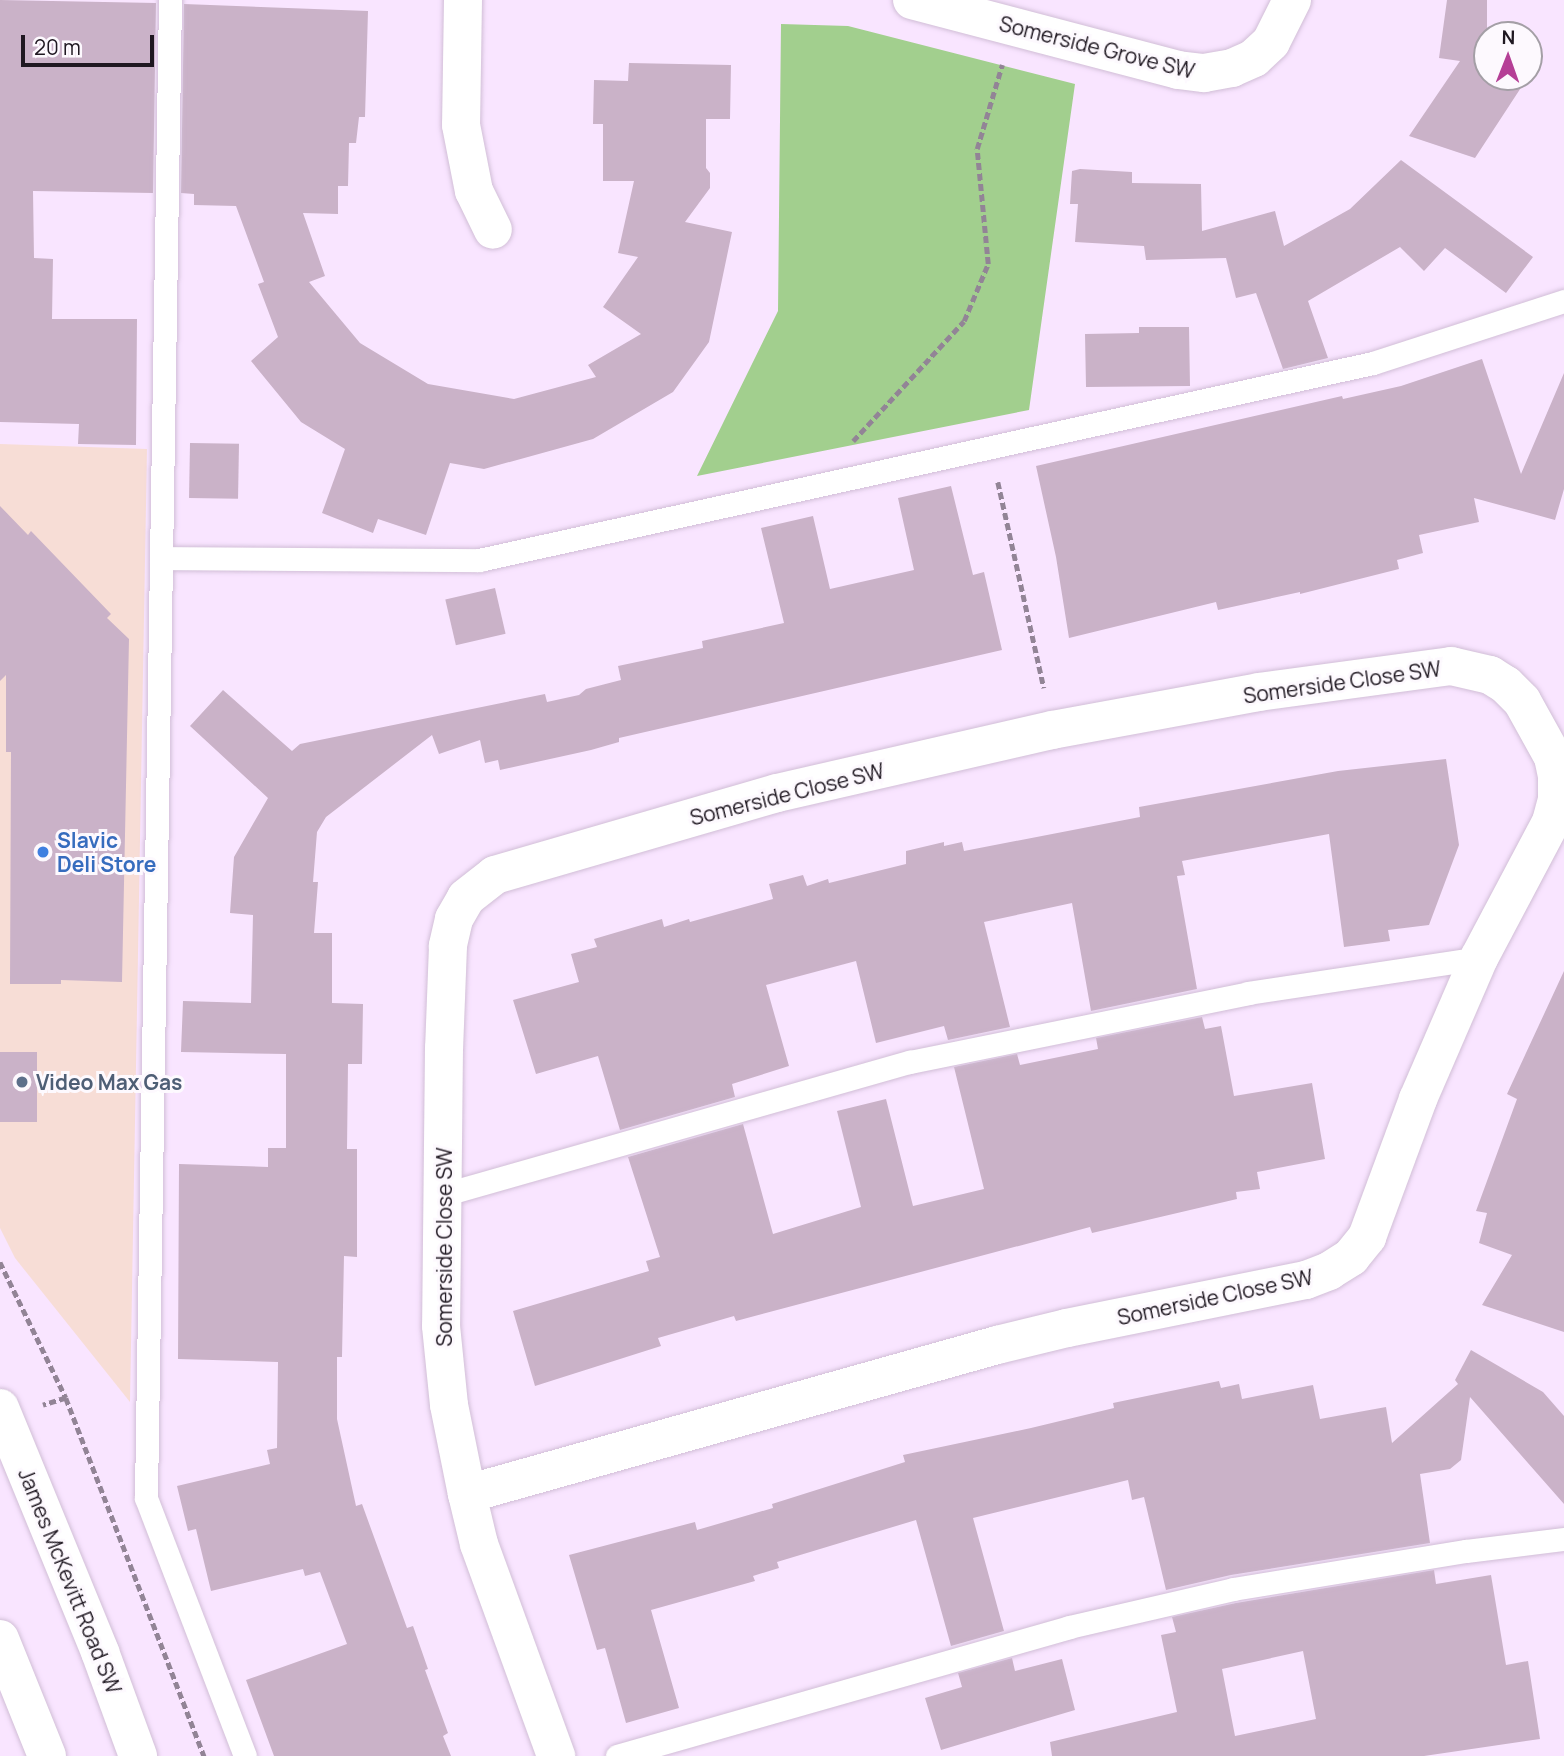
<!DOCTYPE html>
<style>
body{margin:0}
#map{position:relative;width:1564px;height:1756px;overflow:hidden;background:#f9e5ff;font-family:Manrope,sans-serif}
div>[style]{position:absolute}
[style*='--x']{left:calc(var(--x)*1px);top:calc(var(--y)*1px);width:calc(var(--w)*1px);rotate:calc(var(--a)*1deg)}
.commercial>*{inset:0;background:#f7ddd6}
.green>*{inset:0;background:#a2cf8e}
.building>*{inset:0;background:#cab2c8;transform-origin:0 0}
.path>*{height:4.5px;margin-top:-2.25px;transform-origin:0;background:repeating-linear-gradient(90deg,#928496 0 7px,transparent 0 10.5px)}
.roads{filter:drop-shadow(0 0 2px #d1bed7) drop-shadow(0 0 2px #d1bed7)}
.lane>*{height:23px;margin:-11.5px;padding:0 11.5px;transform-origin:11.5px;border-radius:11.5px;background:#fff}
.street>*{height:38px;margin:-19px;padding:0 19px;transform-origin:19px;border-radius:19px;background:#fff}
.secondary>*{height:38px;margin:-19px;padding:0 19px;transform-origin:19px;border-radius:19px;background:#fff}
.dots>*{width:19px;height:19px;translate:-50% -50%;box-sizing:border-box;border:4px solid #fdf9fe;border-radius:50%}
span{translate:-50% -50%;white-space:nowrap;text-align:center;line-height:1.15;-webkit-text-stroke:6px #fdf9fe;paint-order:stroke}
.street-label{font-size:21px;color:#1f1821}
.shop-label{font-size:21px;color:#366cbe;font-weight:700}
.left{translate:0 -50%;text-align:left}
.service-label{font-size:21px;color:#4e5e75;font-weight:700}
.north{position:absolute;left:1473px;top:21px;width:70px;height:70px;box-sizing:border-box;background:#fdf9fe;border:2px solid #a49fa6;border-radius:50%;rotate:1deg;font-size:19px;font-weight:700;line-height:28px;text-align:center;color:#1f1821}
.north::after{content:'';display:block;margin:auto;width:24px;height:32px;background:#b53f96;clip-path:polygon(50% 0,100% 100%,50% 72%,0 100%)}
.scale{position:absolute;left:21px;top:35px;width:133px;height:32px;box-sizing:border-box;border:4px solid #1f1821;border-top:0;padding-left:9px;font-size:21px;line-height:24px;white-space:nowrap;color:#1f1821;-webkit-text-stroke:5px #fdf9fe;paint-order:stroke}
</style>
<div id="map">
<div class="commercial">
<i style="clip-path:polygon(0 444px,147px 449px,130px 1402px,15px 1258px,0 1228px)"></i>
</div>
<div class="green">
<i style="clip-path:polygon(781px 24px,848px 26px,1075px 84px,1029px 410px,697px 476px,778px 311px)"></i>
</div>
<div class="building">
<i style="clip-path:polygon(0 0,156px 3px,153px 193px,33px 191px,34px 258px,53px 259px,52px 319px,137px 319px,136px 445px,78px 444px,79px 424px,0 422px)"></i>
<i style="clip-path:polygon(1447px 0,1487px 0,1487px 77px,1528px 77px,1475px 158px,1409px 136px,1460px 61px,1439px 58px)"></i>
<i style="clip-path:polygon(184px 4px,368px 11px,365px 117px,359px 117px,356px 143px,349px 143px,348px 186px,338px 186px,338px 214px,303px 213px,325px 276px,309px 282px,360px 343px,428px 384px,514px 399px,596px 377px,588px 365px,641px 334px,603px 307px,638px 257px,618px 253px,634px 181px,603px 181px,603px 124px,593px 124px,594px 80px,628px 81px,629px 63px,731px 65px,730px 119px,706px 119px,706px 168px,710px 173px,710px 188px,685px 222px,732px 232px,709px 342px,673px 392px,593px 439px,484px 469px,450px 463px,426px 535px,378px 519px,373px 533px,322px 513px,345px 449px,301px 422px,251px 361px,278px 337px,258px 284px,264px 282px,236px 206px,194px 205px,194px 194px,181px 193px)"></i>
<i style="clip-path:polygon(1401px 160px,1533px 257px,1506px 293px,1445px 248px,1424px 271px,1400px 247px,1308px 301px,1328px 358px,1283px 369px,1256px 293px,1236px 298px,1226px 258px,1146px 260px,1144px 246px,1075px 242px,1078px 204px,1070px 204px,1072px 171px,1080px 169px,1132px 172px,1132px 183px,1201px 184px,1202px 231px,1275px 211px,1284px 246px,1350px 209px)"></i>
<i style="clip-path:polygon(1139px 327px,1189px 327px,1190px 386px,1086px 387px,1085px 334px,1139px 333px)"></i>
<i style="clip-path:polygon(1482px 359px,1521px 474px,1564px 373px,1564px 489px,1555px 520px,1474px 498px,1479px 522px,1419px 535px,1423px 553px,1397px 560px,1399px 569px,1300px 594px,1300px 592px,1218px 610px,1216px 602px,1069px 638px,1056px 557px,1036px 466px,1342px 396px,1343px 399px,1401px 386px)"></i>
<i style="left:190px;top:443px;width:49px;height:55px;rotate:1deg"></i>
<i style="clip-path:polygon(951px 486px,973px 575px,984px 572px,1002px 650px,619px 738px,619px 742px,591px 750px,500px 770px,498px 760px,485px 763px,480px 740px,439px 754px,432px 735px,326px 817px,317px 832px,313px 882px,318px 882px,314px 933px,332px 933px,332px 1003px,363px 1004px,362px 1064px,348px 1064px,347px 1149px,357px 1149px,357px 1257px,344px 1256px,342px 1357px,337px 1357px,337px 1419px,356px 1506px,362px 1504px,407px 1628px,413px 1626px,428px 1669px,425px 1670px,448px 1733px,443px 1736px,451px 1756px,274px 1756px,246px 1680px,347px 1644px,320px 1572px,305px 1576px,303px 1569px,211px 1591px,196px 1529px,188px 1531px,177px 1486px,270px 1464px,267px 1450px,277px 1448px,278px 1362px,178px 1359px,179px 1164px,268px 1167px,268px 1148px,286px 1148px,286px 1054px,181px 1052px,183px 1001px,251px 1003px,253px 915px,230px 913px,234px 857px,268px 798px,190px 726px,223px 690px,292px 751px,300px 744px,545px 694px,547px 702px,579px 695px,586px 689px,621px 680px,618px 666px,703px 648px,702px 641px,784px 623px,761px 528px,813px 516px,830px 589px,914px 570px,898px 498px)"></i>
<i style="clip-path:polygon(0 506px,28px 535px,31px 531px,111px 614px,107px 618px,129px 639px,122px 982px,61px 980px,61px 984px,10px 984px,11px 752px,6px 752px,6px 675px,0 681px)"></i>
<i style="left:495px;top:588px;width:47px;height:51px;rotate:77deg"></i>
<i style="clip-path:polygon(1446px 759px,1459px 845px,1429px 925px,1388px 930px,1390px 941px,1344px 947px,1329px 834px,1182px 861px,1185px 875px,1177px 876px,1197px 989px,1091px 1011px,1072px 903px,984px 922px,1010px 1027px,948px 1040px,944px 1026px,876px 1043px,856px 961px,766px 985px,789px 1066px,732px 1084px,735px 1097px,620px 1130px,598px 1056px,536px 1074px,513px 1000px,579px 982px,571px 954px,597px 947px,594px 939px,662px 919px,664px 927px,689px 919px,690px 922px,773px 899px,769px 884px,803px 875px,807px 886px,828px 879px,829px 883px,906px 864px,906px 851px,944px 842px,944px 846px,962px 842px,964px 851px,1140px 817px,1139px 807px,1338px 771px)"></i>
<i style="clip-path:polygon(1564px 971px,1564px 1332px,1482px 1305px,1512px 1255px,1479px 1243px,1487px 1213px,1476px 1211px,1517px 1099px,1507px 1094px)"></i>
<i style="clip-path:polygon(1202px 1017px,1205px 1029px,1221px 1026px,1234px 1096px,1312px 1083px,1325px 1159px,1257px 1172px,1260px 1189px,1236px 1192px,1237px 1199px,1092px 1233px,1090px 1227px,736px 1321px,734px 1316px,658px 1338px,661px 1346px,535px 1386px,513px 1311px,649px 1271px,646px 1261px,660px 1257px,628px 1157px,743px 1124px,773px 1234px,861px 1207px,837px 1111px,886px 1099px,913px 1206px,984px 1189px,954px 1067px,1017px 1054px,1020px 1065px,1098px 1049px,1096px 1038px)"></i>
<i style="left:0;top:1052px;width:37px;height:70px"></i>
<i style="clip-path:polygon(1471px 1350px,1543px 1392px,1564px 1416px,1564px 1504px,1470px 1397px,1461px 1460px,1450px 1469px,1420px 1474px,1430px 1543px,1231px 1575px,1166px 1590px,1144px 1497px,1132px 1500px,1128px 1480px,973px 1518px,1004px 1631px,951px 1646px,916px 1520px,777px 1562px,779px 1568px,753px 1576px,755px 1581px,651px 1610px,679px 1708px,626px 1723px,605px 1648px,597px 1650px,569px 1555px,695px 1522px,697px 1530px,773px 1508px,772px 1504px,905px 1462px,903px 1455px,1031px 1428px,1114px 1408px,1113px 1403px,1219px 1381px,1221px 1388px,1239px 1384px,1242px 1399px,1313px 1385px,1320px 1419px,1386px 1407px,1392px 1443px,1458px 1384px,1455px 1380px)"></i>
<i style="clip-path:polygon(evenodd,1434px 1570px,1436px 1584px,1491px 1575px,1506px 1665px,1528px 1661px,1540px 1739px,1424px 1756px,1052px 1756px,1050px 1742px,1177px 1712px,1161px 1635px,1176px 1632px,1172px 1617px,1236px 1603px,1434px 1570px,1303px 1651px,1316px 1719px,1235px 1736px,1222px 1669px,1303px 1651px)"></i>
<i style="clip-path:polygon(1012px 1658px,1015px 1671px,1062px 1659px,1075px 1710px,941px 1750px,925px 1698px,962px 1687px,958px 1673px)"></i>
</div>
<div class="path">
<i style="--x:853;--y:441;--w:163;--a:-47.2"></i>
<i style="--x:964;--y:321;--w:62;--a:-67.2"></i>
<i style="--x:988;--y:264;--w:116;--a:-95.5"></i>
<i style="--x:977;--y:149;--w:88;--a:-73.4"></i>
<i style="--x:998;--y:482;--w:211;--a:77.4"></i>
<i style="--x:0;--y:1262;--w:151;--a:64.1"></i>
<i style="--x:66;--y:1398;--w:24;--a:163"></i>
<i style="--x:66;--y:1398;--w:384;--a:68.9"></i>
</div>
<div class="roads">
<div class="lane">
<i style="--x:170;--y:0;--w:1498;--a:90.92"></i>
<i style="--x:146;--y:1498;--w:276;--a:69"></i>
<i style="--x:161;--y:558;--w:318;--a:0.4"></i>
<i style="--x:479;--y:560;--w:915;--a:-12.43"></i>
<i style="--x:1373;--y:363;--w:201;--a:-18"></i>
<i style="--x:442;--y:1195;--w:487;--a:-15.9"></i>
<i style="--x:910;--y:1062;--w:345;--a:-11.5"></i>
<i style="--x:1248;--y:993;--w:234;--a:-8.6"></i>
<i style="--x:617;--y:1756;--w:470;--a:-15.9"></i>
<i style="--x:1069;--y:1627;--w:168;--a:-13"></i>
<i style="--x:1233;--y:1589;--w:236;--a:-9.3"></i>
<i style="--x:1466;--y:1551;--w:99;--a:-7"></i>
</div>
<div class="street">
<i style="--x:463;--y:0;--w:125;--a:90.9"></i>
<i style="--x:461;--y:125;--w:67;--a:78.9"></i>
<i style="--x:474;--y:191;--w:43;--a:64"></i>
<i style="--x:912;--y:0;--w:275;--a:14.7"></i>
<i style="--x:1178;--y:70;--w:26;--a:7"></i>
<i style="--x:1204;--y:73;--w:28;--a:-10"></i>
<i style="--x:1232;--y:68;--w:24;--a:-24"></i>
<i style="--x:1254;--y:58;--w:23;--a:-43"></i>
<i style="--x:1271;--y:42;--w:47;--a:-63.4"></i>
<i style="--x:467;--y:1494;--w:551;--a:-15.7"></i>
<i style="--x:997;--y:1345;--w:72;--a:-13.7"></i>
<i style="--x:1067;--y:1328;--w:244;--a:-11.4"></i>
<i style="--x:1306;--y:1280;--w:25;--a:-21"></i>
<i style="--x:1329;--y:1271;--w:26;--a:-32"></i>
<i style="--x:1351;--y:1257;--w:26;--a:-51"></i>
<i style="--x:1367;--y:1237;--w:147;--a:-69.7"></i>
<i style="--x:1418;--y:1099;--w:154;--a:-66.6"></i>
<i style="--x:1479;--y:958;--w:154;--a:-62.1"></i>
<i style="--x:1551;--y:822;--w:23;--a:-75"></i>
<i style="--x:1557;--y:800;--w:24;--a:-90"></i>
<i style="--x:1557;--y:776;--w:19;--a:-102"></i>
<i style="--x:1553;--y:757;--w:64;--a:-119"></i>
<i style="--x:1522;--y:701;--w:23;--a:-135"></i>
<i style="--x:1506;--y:685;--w:19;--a:-148"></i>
<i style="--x:1490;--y:675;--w:40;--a:-167"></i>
<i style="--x:1451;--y:666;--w:194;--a:172.3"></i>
<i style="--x:1259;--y:692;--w:210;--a:169.6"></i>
<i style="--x:1052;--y:730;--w:282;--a:167.1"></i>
<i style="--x:777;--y:793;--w:294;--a:163.8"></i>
<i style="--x:495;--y:875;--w:37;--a:142"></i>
<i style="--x:466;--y:898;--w:24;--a:120"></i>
<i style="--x:454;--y:919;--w:28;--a:103"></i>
<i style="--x:448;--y:946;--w:102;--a:92.2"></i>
<i style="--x:444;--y:1048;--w:278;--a:90.6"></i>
<i style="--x:441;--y:1326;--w:79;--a:84.2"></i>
<i style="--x:449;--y:1405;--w:91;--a:78.6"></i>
<i style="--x:467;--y:1494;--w:51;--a:76.5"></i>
<i style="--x:479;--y:1544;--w:226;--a:70"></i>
</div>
<div class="secondary">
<i style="--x:0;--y:1408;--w:264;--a:67.7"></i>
<i style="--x:100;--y:1652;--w:111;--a:69.9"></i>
<i style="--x:0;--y:1639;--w:126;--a:68.1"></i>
</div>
</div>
<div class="dots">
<i style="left:43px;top:852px;background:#3f7fe0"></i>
<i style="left:22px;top:1082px;background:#5c6f8a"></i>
</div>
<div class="street-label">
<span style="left:1097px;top:47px;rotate:14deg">Somerside Grove SW</span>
<span style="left:1342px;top:682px;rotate:-8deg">Somerside Close SW</span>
<span style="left:787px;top:794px;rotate:-14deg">Somerside Close SW</span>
<span style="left:444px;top:1247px;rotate:-90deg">Somerside Close SW</span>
<span style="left:1215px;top:1297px;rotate:-12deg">Somerside Close SW</span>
<span style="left:70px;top:1581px;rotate:68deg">James McKevitt Road SW</span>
</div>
<div class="shop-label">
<span class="left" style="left:57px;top:852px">Slavic<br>Deli Store</span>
</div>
<div class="service-label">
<span class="left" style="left:36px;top:1082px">Video Max Gas</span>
</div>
<div class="north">N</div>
<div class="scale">20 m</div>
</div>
